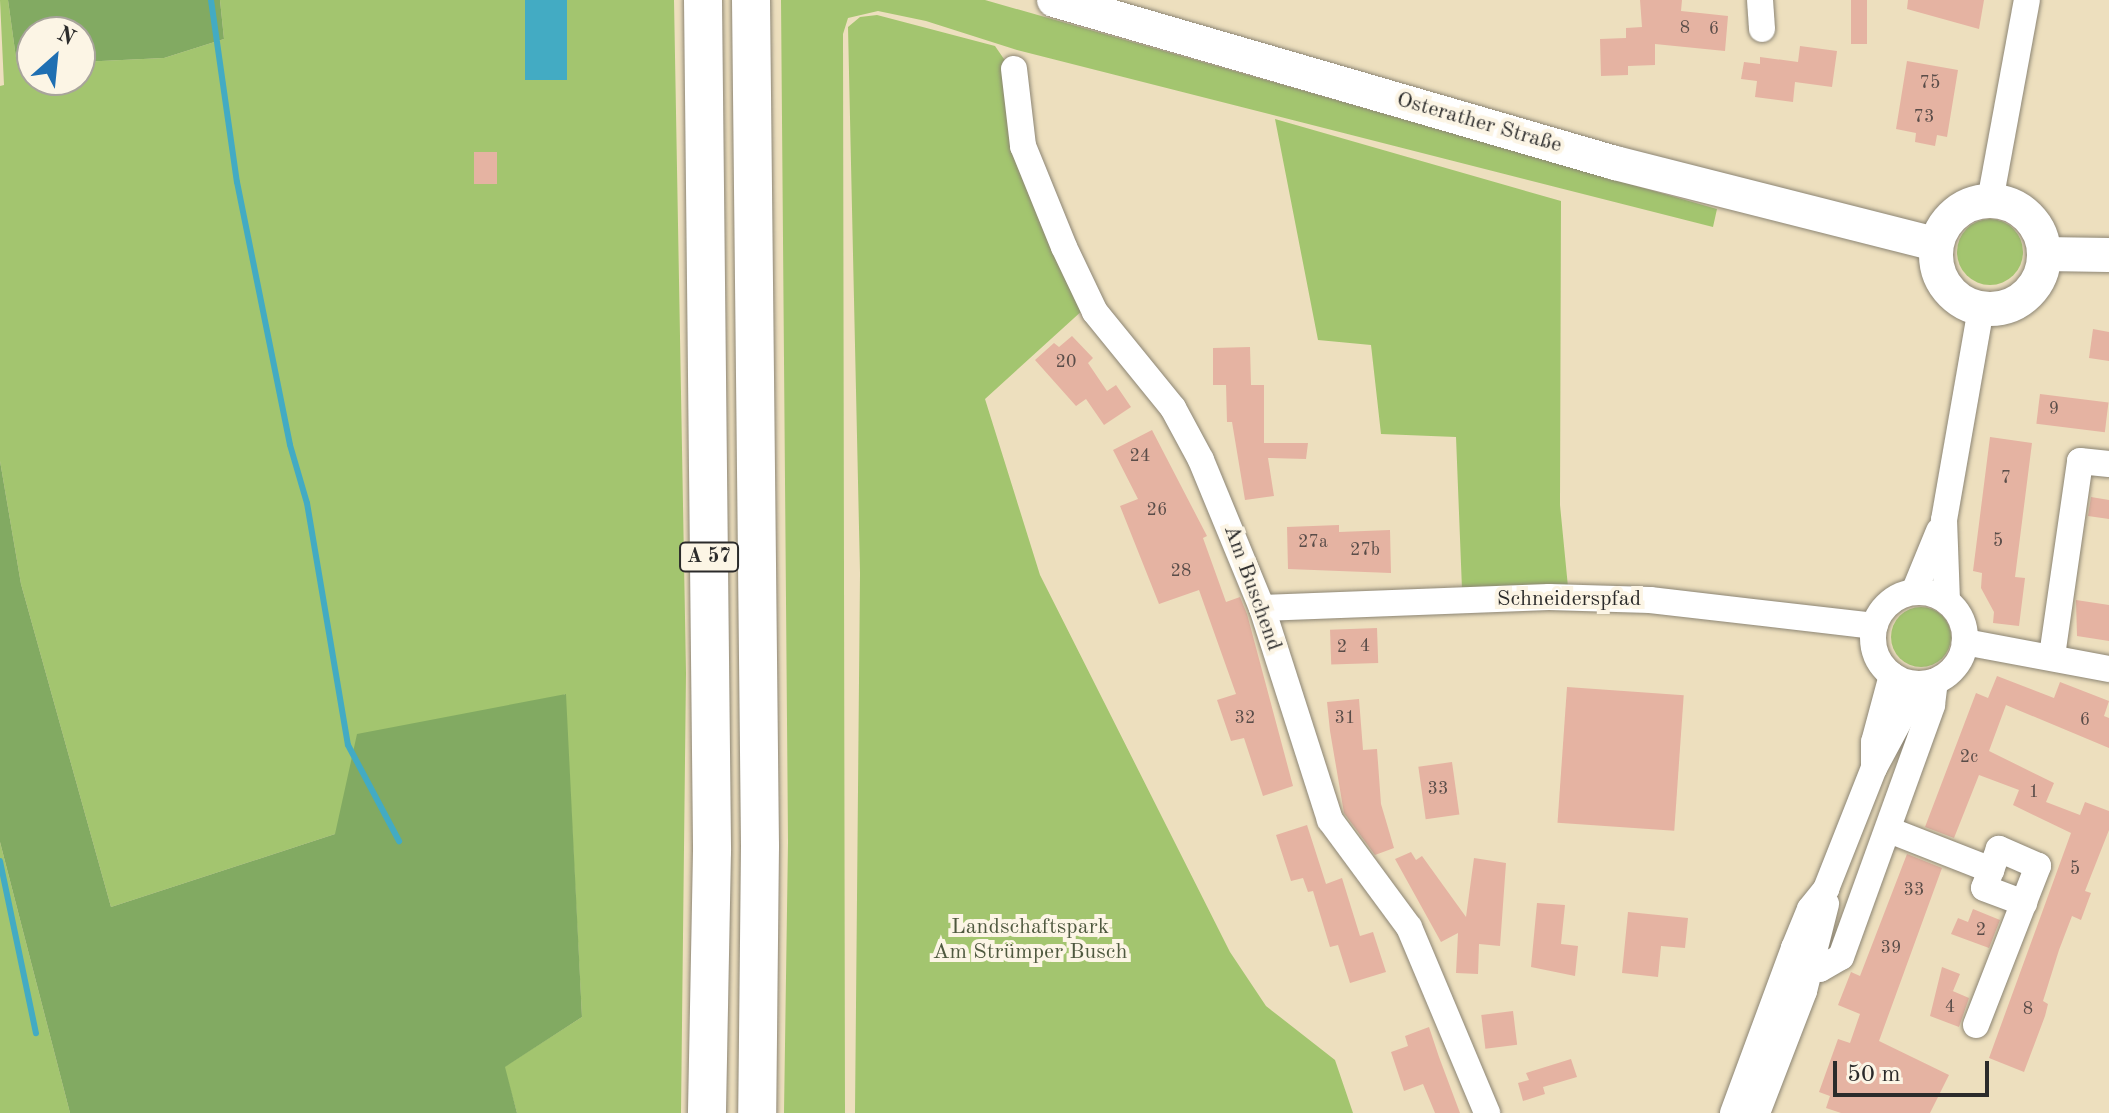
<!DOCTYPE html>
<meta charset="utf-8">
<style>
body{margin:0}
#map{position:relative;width:2109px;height:1113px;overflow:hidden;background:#eddfbe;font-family:"Old Standard TT",serif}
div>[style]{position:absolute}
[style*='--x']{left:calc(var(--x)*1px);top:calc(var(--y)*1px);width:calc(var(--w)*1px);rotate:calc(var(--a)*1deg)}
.green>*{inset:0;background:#a3c56f}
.round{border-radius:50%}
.forest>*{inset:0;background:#82aa62}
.water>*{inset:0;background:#43abc3;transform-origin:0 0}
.stream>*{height:6px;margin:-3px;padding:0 3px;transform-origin:3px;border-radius:3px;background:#43abc3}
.building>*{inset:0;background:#e5b3a2;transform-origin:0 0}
.roads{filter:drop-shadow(0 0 2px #8c8574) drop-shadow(0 0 2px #8c8574)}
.minor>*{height:26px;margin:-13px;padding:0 13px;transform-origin:13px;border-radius:13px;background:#fff}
.minor>.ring{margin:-13px;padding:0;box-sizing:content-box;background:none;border:26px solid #fff;border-radius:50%}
.major>*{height:34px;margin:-17px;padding:0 17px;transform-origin:17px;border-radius:17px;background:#fff}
.major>.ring{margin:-17px;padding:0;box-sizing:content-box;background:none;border:34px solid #fff;border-radius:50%}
.highway>*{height:38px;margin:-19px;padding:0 19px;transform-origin:19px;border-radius:19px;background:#fff}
span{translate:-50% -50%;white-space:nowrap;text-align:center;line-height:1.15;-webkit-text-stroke:8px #fcf5e5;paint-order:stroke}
.number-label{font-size:18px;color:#5a4d49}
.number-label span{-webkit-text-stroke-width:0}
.shield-label span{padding:2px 6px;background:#fcf5e5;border:2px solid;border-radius:6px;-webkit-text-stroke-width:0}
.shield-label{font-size:20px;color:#2b2b2b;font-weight:700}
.street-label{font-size:22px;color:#2b2b2b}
.park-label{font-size:22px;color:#4f593f}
.north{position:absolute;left:16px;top:16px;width:80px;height:80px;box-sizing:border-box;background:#fcf5e5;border:2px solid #a8a49b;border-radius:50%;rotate:27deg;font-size:22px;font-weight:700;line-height:32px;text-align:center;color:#2b2b2b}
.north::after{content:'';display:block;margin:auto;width:28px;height:36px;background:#1f6fb2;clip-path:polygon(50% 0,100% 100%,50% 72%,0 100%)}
.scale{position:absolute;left:1833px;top:1061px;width:156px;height:36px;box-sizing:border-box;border:4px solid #2b2b2b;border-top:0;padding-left:10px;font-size:24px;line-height:28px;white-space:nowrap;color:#2b2b2b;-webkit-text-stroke:6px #fcf5e5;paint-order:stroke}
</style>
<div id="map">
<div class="green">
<i style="clip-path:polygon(0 0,8px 0,17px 65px,32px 65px,32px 80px,80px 80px,80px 62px,164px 58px,224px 39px,220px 0,674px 0,686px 673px,681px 1113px,517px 1113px,504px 1067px,582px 1017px,565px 694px,335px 834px,111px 907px,21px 584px,0 461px,0 86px,4px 85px)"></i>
<i style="clip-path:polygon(781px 0,985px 0,1717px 209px,1713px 227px,1017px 50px,926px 21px,878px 11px,848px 18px,843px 34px,845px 1113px,784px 1113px,788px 842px)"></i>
<i style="clip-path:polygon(877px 15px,995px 46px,1006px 62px,1084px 309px,985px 399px,1040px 575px,1230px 952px,1266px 1006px,1335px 1060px,1353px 1113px,855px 1113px,860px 573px,848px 27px,860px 17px)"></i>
<i style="clip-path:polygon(1275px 119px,1561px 201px,1560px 505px,1568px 587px,1462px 589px,1456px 437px,1381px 434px,1371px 345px,1318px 340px)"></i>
<i class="round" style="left:1957px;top:219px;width:66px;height:66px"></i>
<i class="round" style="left:1891px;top:607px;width:60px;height:60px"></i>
<i style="clip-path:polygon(0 842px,70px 1113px,0 1113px)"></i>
</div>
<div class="forest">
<i style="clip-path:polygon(8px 0,220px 0,224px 39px,164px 58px,80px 62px,80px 32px,32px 32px,32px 65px,17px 65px)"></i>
<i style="clip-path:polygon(0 461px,21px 584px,111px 907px,335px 834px,357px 734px,566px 694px,582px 1017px,505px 1067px,517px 1113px,70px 1113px,0 842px)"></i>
</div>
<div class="water">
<i style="left:525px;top:0;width:42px;height:80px"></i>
</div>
<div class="stream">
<i style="--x:211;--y:0;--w:184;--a:81.9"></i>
<i style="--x:237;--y:182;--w:268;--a:78.6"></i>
<i style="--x:290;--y:445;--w:60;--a:73.7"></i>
<i style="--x:307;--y:503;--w:245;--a:80.4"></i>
<i style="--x:348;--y:745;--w:109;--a:62"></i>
<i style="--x:0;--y:861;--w:176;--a:78.2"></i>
</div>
<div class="building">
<i style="clip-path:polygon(1640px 0,1682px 0,1681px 11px,1728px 16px,1725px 51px,1655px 44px,1655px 65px,1628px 66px,1628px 75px,1601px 76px,1600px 39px,1626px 38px,1626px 28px,1642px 27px)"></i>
<i style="left:1851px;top:0;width:16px;height:44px"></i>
<i style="clip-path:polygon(1908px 0,1984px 0,1979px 29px,1907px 9px)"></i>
<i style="clip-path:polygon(1800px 46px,1837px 51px,1832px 87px,1795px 82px,1793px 102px,1755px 97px,1757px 81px,1741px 79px,1744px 62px,1760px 64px,1760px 57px,1798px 62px)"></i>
<i style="clip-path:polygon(1907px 61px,1958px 70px,1947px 137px,1937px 135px,1935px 146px,1915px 142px,1916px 133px,1896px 129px)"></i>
<i style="left:497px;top:152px;width:32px;height:23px;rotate:90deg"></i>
<i style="clip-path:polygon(2093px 329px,2109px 332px,2109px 361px,2089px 358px)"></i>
<i style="clip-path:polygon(1072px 336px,1093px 358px,1088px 363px,1107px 391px,1116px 385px,1131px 407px,1104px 425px,1086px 399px,1076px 406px,1035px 360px,1054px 343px,1059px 347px)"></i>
<i style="clip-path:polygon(1250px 347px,1251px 385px,1264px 385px,1264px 443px,1308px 443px,1306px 459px,1268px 458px,1274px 496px,1245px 500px,1232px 422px,1227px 422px,1226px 385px,1213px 385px,1213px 348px)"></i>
<i style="left:2040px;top:394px;width:69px;height:30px;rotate:7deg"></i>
<i style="clip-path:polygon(1152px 430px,1207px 536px,1203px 538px,1226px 602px,1240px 597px,1247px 614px,1293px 786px,1263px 796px,1244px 738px,1231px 741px,1217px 700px,1236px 694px,1199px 590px,1159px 604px,1120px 506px,1138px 499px,1113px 450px)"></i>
<i style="clip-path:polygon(1990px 437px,2032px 443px,2015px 577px,2025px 578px,2019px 626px,1993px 623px,1994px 612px,1981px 588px,1982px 573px,1973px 571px)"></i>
<i style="clip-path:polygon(2091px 497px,2109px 500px,2109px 519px,2088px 516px)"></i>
<i style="clip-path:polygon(1339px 525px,1339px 532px,1390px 530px,1391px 573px,1288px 569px,1287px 527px)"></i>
<i style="clip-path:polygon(2076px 600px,2109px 605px,2109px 641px,2077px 636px)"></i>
<i style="left:1377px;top:628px;width:35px;height:47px;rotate:88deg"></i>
<i style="clip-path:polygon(1997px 676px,2054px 698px,2060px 682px,2109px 701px,2104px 716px,2109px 718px,2109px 748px,2006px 705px,1989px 751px,2054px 783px,2046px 802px,2080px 815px,2085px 802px,2109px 811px,2109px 830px,2085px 891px,2091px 893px,2081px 920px,2072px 916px,2059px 950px,2043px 1001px,2048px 1004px,2045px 1016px,2024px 1072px,1989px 1058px,2071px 833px,2013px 805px,2019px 790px,1979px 775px,1954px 838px,1925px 827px,1976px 693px,1988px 698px)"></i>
<i style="left:1567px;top:687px;width:117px;height:136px;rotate:4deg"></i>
<i style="clip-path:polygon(1359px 699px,1363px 750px,1377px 749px,1381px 804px,1394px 848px,1375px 855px,1344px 813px,1330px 731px,1327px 702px)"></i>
<i style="left:1452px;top:762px;width:53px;height:34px;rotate:82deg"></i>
<i style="clip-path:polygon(1307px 825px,1326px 884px,1342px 878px,1360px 936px,1373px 932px,1386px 972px,1350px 983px,1338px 945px,1330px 947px,1313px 891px,1308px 892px,1303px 878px,1291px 881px,1276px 835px)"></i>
<i style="clip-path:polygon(1411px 852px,1416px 860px,1422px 856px,1466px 917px,1474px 858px,1506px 863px,1500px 946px,1479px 944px,1478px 974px,1456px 973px,1458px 933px,1441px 942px,1395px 859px)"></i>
<i style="clip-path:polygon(1907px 854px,1942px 868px,1879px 1041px,1949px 1075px,1930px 1113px,1841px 1113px,1826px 1108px,1830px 1096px,1819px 1092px,1838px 1039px,1850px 1043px,1860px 1014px,1838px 1005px,1851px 972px,1860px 976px)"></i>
<i style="clip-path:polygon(1537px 903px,1565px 905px,1561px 944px,1578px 946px,1575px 976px,1531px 967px)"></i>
<i style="clip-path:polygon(1973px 909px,2000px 920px,1989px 948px,1951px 934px,1958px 918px,1968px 922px)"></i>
<i style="clip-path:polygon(1628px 912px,1688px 918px,1685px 948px,1661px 946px,1658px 977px,1622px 973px)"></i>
<i style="clip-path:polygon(1942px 967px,1960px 974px,1953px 991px,1948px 989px,1969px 998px,1959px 1027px,1930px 1016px)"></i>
<i style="left:1513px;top:1011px;width:34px;height:32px;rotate:83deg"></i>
<i style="clip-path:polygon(1429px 1027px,1439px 1057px,1460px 1113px,1435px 1113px,1423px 1084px,1404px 1091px,1391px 1052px,1408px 1046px,1405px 1036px)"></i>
<i style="clip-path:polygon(1571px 1059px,1577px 1077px,1543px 1087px,1545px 1094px,1523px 1101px,1518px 1083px,1529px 1080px,1526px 1073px)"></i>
</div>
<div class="roads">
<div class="minor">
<i style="--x:1760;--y:0;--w:29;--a:86"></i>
<i style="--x:1014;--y:69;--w:78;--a:83.3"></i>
<i style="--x:1023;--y:146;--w:109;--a:67.9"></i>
<i style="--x:1064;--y:247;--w:72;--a:64.5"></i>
<i style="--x:1095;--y:312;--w:124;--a:50.9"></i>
<i style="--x:1173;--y:408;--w:59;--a:61.7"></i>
<i style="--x:1201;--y:460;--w:160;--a:67.6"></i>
<i style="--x:1262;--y:608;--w:223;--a:72.2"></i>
<i style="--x:1330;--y:820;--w:133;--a:53.6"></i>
<i style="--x:1409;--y:927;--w:202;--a:67.2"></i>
<i style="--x:1990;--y:201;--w:204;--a:-79.6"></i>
<i style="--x:1914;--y:592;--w:66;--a:-67.7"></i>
<i class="ring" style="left:1873px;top:592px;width:66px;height:66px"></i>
<i style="--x:1947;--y:601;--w:81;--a:-92.1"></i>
<i style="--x:1944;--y:520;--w:215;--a:-80.1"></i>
<i style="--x:1262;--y:608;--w:287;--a:-2.2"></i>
<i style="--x:1549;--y:597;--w:101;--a:1.7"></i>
<i style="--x:1650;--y:600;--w:226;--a:6.6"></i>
<i style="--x:1965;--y:642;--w:147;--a:10.6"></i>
<i style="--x:2052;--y:656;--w:197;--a:-81.8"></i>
<i style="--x:2080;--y:461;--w:29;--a:6"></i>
<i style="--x:1892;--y:675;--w:69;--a:105"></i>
<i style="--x:1874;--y:742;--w:26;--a:90"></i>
<i style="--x:1874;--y:768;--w:95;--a:-61.8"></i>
<i style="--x:1889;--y:830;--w:110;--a:21.4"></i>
<i style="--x:1991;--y:870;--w:19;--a:111"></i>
<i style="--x:1984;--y:888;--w:43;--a:20.6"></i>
<i style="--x:1794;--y:948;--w:16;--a:60"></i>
<i style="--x:1802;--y:962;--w:19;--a:21"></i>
<i style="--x:1820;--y:969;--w:24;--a:-30"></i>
<i style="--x:1841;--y:957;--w:268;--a:-70.1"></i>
<i style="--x:1932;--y:705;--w:24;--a:-83"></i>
<i style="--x:1976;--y:1025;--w:171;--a:-68.7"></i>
<i style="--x:2038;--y:866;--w:43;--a:-156.4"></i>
<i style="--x:1999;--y:849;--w:22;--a:111"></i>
<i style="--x:1733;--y:1113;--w:176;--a:-69.7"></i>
<i style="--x:1794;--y:948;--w:42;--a:-67.7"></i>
<i style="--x:1810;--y:909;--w:26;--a:-51"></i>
<i style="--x:1826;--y:889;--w:130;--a:-68.4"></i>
<i style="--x:1757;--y:1113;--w:131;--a:-68.9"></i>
<i style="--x:1804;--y:991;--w:90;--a:-75.8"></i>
</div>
<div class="major">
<i style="--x:1054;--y:0;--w:584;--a:16.2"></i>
<i style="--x:1615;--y:163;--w:331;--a:14.2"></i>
<i class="ring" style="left:1936px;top:201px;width:74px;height:74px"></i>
<i style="--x:2044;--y:254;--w:65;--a:0.9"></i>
</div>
<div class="highway">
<i style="--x:703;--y:0;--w:851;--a:89.39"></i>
<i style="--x:712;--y:851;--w:262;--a:91.1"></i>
<i style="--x:751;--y:0;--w:846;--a:89.39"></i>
<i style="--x:760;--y:846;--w:267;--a:90.6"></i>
</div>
</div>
<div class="number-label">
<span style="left:1685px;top:28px">8</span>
<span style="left:1714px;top:29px">6</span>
<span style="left:1930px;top:83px">75</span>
<span style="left:1924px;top:117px">73</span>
<span style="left:1066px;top:362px">20</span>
<span style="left:2054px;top:409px">9</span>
<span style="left:1140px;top:456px">24</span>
<span style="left:2006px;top:478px">7</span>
<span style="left:1157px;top:510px">26</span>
<span style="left:1998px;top:541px">5</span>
<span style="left:1313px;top:542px">27a</span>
<span style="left:1365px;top:550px">27b</span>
<span style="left:1181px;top:571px">28</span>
<span style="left:1365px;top:646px">4</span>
<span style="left:1342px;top:647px">2</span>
<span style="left:1245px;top:718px">32</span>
<span style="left:1345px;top:718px">31</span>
<span style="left:2085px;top:720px">6</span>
<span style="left:1969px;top:757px">2c</span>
<span style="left:1438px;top:789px">33</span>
<span style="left:2034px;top:792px">1</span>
<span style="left:2075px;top:869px">5</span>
<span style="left:1914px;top:890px">33</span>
<span style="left:1981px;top:930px">2</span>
<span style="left:1891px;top:948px">39</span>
<span style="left:1950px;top:1007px">4</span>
<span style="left:2028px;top:1009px">8</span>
</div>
<div class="shield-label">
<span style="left:709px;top:557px">A 57</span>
</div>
<div class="street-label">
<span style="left:1479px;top:123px;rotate:16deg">Osterather Straße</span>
<span style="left:1252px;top:588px;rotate:70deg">Am Buschend</span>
<span style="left:1569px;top:600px">Schneiderspfad</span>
</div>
<div class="park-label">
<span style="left:1030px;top:940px">Landschaftspark<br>Am Strümper Busch</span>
</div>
<div class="north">N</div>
<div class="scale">50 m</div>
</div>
